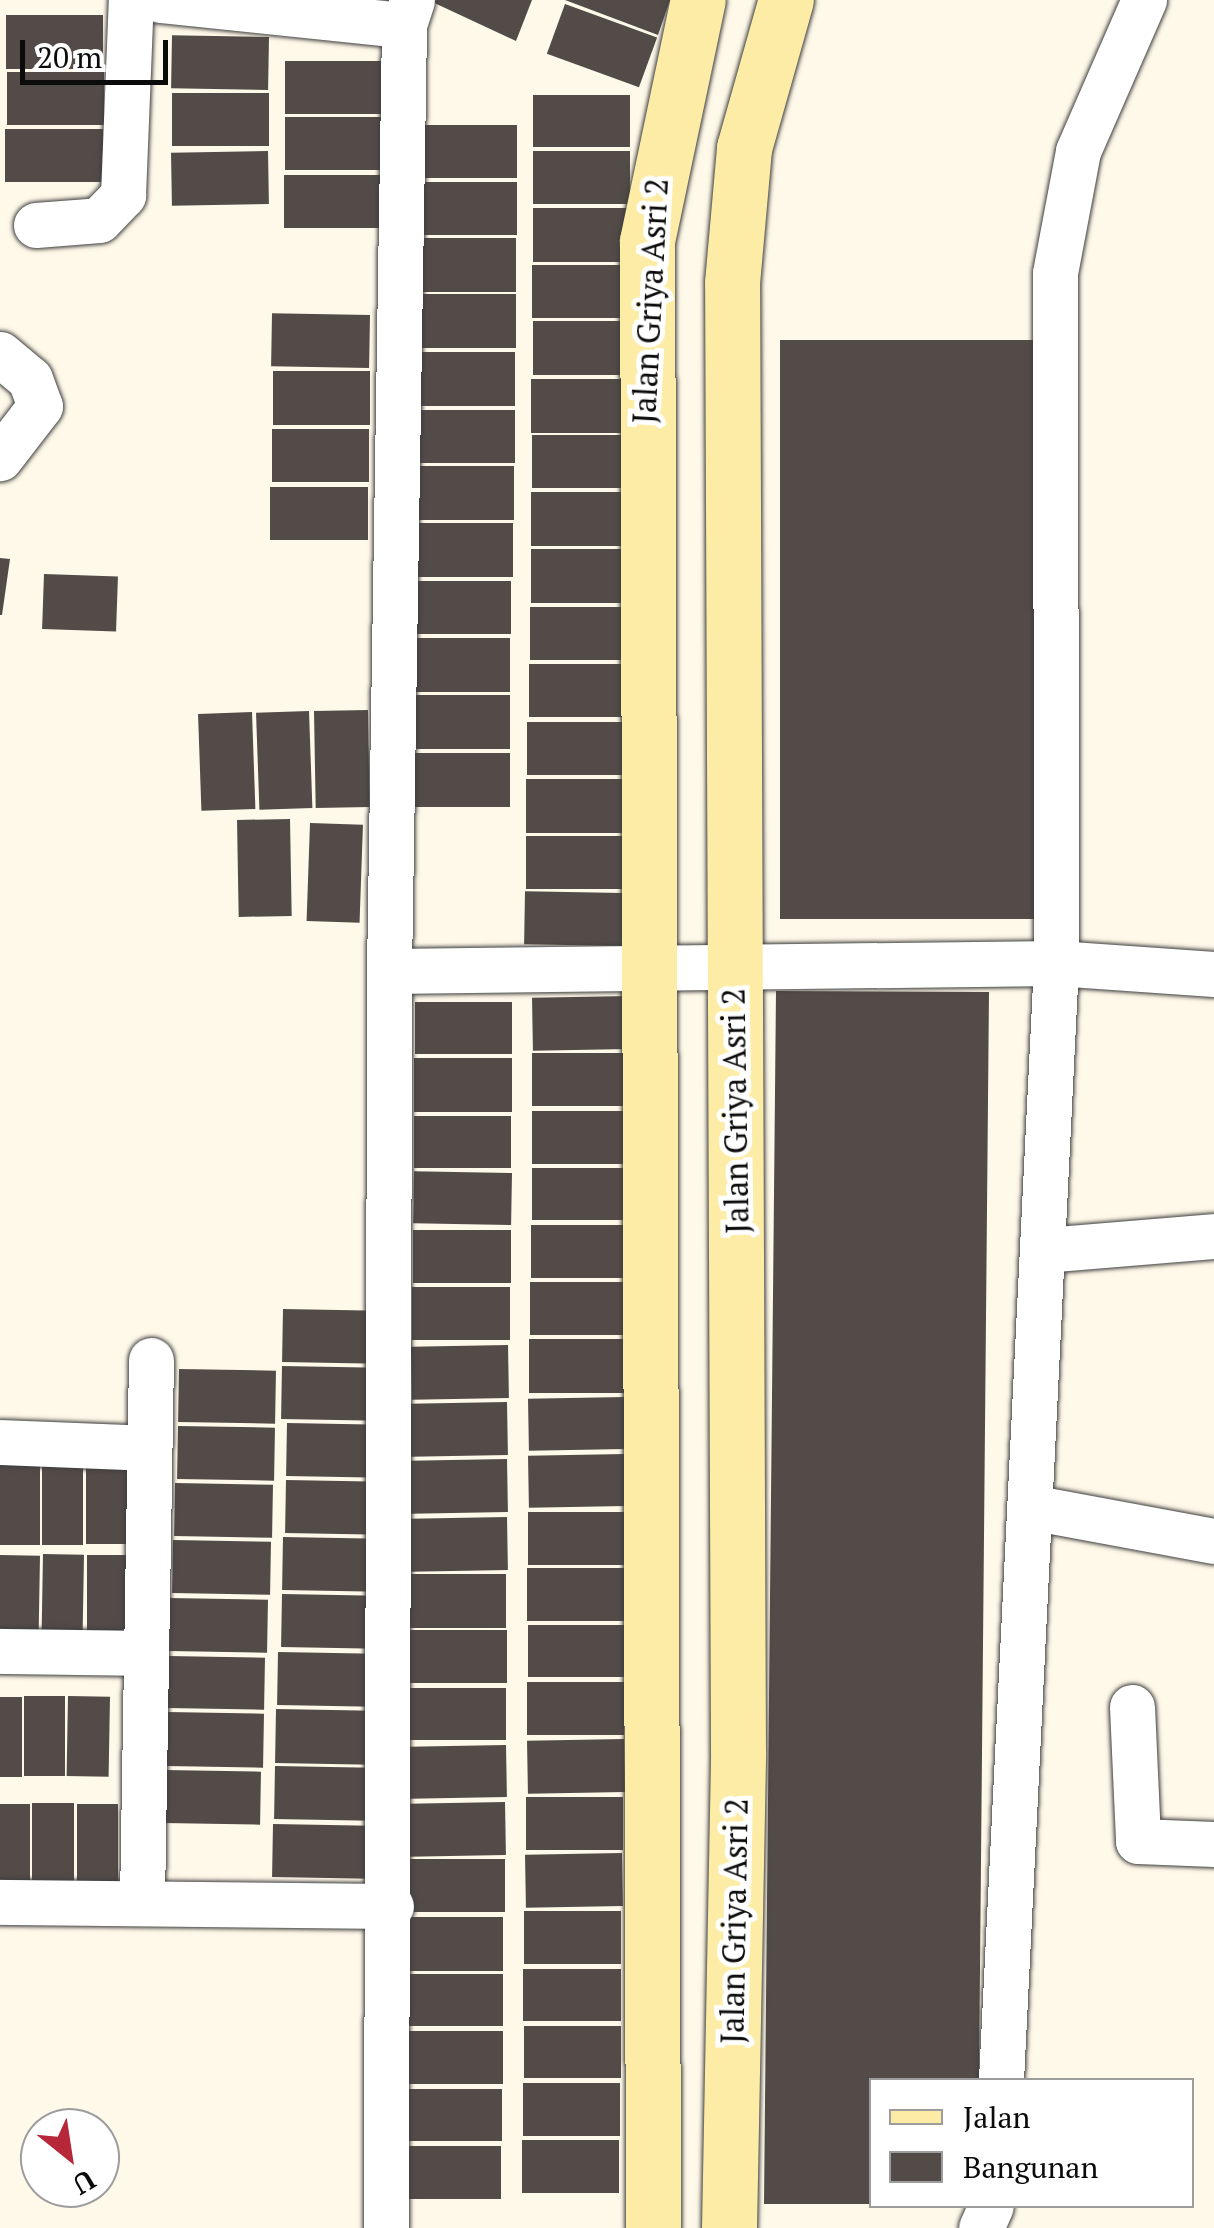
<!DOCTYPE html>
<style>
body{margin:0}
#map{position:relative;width:1214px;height:2228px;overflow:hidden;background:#fff9e9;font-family:"PT Serif",serif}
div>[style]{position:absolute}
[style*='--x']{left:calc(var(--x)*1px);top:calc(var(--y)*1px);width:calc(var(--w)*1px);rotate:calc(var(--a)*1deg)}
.building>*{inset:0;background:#534b48;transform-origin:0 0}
.roads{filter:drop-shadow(0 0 2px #3e3e3e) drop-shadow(0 0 2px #3e3e3e)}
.street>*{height:45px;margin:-22.5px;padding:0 22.5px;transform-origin:22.5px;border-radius:22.5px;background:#fff}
.secondary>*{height:55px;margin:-27.5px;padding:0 27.5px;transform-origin:27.5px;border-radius:27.5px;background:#fdeca6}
span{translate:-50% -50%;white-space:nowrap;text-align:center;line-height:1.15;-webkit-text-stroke:10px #fff;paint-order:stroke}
.street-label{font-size:32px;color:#0b0b0b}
.legend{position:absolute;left:869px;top:2078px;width:325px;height:130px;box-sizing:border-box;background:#fff;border:2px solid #9d9d9d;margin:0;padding:12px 18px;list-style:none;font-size:30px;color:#0b0b0b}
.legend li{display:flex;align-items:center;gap:20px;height:50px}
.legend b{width:50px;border:2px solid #9d9d9d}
.north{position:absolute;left:20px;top:2108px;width:100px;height:100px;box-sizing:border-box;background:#fff;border:2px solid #9d9d9d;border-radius:50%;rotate:150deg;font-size:28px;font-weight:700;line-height:40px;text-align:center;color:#0b0b0b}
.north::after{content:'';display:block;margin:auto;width:35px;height:45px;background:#b6273a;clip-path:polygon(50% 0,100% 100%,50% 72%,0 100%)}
.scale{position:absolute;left:20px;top:40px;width:148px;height:45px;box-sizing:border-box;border:5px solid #0b0b0b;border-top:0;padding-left:12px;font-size:30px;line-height:35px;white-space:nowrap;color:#0b0b0b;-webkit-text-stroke:8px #fff;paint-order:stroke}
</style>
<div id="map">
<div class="building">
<i style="clip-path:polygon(428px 0,532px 0,516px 41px)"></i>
<i style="clip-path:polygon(565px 0,670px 0,658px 35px)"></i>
<i style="left:565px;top:4px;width:98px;height:53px;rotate:20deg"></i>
<i style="left:103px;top:15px;width:54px;height:97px;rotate:90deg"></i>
<i style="left:269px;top:37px;width:53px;height:97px;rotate:91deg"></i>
<i style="left:285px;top:61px;width:97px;height:53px"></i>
<i style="left:7px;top:72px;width:97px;height:53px"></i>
<i style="left:269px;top:93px;width:53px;height:97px;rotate:90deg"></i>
<i style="left:630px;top:95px;width:52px;height:97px;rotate:90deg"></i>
<i style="left:285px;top:117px;width:98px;height:53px"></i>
<i style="left:419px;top:125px;width:98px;height:53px"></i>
<i style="left:103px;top:129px;width:53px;height:98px;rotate:90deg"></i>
<i style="left:268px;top:151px;width:53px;height:97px;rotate:89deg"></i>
<i style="left:630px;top:151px;width:53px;height:97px;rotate:90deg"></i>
<i style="left:284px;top:175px;width:97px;height:53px"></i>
<i style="left:419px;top:182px;width:98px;height:53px"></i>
<i style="left:630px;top:208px;width:54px;height:97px;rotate:90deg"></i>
<i style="left:516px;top:238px;width:54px;height:97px;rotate:90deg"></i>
<i style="left:532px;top:265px;width:98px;height:53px"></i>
<i style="left:516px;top:294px;width:54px;height:97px;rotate:90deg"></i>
<i style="left:370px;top:315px;width:53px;height:98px;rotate:91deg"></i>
<i style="left:533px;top:321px;width:97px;height:54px"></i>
<i style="left:780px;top:340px;width:259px;height:579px"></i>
<i style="left:417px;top:352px;width:98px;height:54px"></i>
<i style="left:370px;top:371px;width:54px;height:97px;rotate:90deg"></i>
<i style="left:531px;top:379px;width:98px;height:54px"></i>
<i style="left:417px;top:410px;width:98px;height:53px"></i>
<i style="left:369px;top:429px;width:53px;height:97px;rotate:90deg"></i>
<i style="left:532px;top:435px;width:97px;height:53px"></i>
<i style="left:514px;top:466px;width:54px;height:97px;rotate:90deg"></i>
<i style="left:270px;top:487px;width:98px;height:53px"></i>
<i style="left:628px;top:492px;width:54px;height:97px;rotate:90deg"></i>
<i style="left:513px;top:523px;width:54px;height:97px;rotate:90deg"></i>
<i style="left:531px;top:549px;width:98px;height:54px"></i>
<i style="clip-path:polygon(0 558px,10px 559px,2px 615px,0 615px)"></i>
<i style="left:44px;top:574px;width:74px;height:55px;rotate:2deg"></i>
<i style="left:511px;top:581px;width:53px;height:97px;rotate:90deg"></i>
<i style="left:530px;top:607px;width:97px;height:53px"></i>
<i style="left:510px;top:638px;width:54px;height:97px;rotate:90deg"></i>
<i style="left:529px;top:664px;width:97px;height:53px"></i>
<i style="left:510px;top:695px;width:54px;height:97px;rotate:90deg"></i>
<i style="left:368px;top:710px;width:97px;height:54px;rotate:89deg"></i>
<i style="left:309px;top:711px;width:97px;height:53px;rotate:88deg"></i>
<i style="left:252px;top:712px;width:97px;height:54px;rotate:88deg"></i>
<i style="left:527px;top:722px;width:97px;height:53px"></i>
<i style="left:412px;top:753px;width:98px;height:54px"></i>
<i style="left:526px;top:779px;width:97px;height:54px"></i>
<i style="left:290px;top:819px;width:97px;height:53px;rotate:89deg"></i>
<i style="left:310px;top:823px;width:53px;height:98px;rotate:2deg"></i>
<i style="left:526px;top:836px;width:97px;height:53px"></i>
<i style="left:623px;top:893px;width:53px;height:98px;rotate:91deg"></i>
<i style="clip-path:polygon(776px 991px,989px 992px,979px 2080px,872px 2080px,872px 2204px,764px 2204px)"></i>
<i style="left:629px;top:996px;width:53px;height:97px;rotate:89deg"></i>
<i style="left:512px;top:1002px;width:52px;height:97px;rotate:90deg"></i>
<i style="left:630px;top:1053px;width:53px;height:98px;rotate:90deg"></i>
<i style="left:512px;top:1058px;width:54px;height:98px;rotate:90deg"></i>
<i style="left:532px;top:1111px;width:97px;height:53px"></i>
<i style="left:511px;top:1116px;width:52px;height:97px;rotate:90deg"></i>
<i style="left:629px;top:1168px;width:52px;height:97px;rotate:90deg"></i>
<i style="left:512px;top:1173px;width:52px;height:98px;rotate:91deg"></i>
<i style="left:531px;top:1225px;width:97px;height:53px"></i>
<i style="left:511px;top:1230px;width:53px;height:98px;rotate:90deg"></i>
<i style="left:628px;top:1282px;width:53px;height:98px;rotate:90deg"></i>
<i style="left:510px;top:1287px;width:53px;height:98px;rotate:90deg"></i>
<i style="left:283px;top:1309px;width:97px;height:53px;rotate:1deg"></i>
<i style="left:626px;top:1339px;width:54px;height:97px;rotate:90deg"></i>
<i style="left:508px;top:1345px;width:53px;height:97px;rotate:89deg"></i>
<i style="left:282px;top:1366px;width:97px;height:53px;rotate:1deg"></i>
<i style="left:179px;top:1369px;width:97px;height:53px;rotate:1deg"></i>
<i style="left:625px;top:1397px;width:52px;height:97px;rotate:89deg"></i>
<i style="left:507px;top:1402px;width:53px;height:97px;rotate:89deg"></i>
<i style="left:287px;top:1423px;width:97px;height:53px;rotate:1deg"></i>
<i style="left:178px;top:1426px;width:97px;height:53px;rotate:1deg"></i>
<i style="left:625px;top:1454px;width:52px;height:97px;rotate:89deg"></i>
<i style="left:507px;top:1459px;width:53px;height:97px;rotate:89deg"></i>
<i style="left:42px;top:1464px;width:41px;height:81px"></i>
<i style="left:86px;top:1464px;width:43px;height:80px"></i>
<i style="left:0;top:1465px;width:40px;height:80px"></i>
<i style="left:286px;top:1480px;width:97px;height:53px;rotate:1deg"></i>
<i style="left:175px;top:1483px;width:98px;height:53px;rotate:1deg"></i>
<i style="left:528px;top:1512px;width:97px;height:53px"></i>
<i style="left:507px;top:1517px;width:53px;height:97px;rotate:89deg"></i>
<i style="left:283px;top:1537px;width:98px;height:53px;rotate:1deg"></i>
<i style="left:173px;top:1540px;width:98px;height:53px;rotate:1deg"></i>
<i style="left:43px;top:1554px;width:41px;height:80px;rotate:1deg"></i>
<i style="left:0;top:1555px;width:40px;height:80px;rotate:1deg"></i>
<i style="left:87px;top:1555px;width:42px;height:80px"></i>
<i style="left:624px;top:1568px;width:53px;height:97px;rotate:90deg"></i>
<i style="left:409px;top:1574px;width:97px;height:54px"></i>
<i style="left:282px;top:1594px;width:97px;height:53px;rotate:1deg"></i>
<i style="left:170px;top:1598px;width:98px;height:53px;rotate:1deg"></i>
<i style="left:625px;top:1625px;width:52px;height:97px;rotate:90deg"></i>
<i style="left:507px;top:1630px;width:53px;height:97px;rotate:90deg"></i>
<i style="left:278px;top:1652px;width:97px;height:53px;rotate:1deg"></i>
<i style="left:168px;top:1656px;width:97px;height:52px;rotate:1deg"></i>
<i style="left:624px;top:1682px;width:53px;height:97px;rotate:90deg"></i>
<i style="left:506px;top:1688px;width:52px;height:97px;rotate:90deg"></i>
<i style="left:24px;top:1696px;width:41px;height:80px"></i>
<i style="left:68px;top:1696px;width:42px;height:80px;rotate:1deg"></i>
<i style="left:0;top:1697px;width:22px;height:80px"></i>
<i style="left:276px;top:1709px;width:97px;height:54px;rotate:1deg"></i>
<i style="left:167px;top:1712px;width:97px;height:54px;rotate:1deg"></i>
<i style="left:624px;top:1739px;width:53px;height:97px;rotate:89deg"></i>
<i style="left:506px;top:1745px;width:52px;height:97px;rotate:89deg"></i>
<i style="left:275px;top:1766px;width:97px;height:53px;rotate:1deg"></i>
<i style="left:164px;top:1770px;width:97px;height:53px;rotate:1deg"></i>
<i style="left:526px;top:1797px;width:97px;height:53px"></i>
<i style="left:505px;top:1802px;width:53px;height:97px;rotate:89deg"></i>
<i style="left:32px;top:1803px;width:42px;height:80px"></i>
<i style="left:0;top:1804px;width:30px;height:80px"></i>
<i style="left:77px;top:1804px;width:41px;height:80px"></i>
<i style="left:273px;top:1824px;width:98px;height:53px;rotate:1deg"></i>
<i style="left:622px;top:1853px;width:53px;height:97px;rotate:89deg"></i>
<i style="left:505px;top:1859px;width:53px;height:97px;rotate:90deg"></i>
<i style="left:621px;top:1911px;width:53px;height:97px;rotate:90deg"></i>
<i style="left:406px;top:1917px;width:97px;height:54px"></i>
<i style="left:621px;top:1969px;width:52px;height:98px;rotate:90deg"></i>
<i style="left:503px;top:1974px;width:52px;height:98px;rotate:90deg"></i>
<i style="left:621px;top:2026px;width:52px;height:97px;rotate:90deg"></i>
<i style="left:503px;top:2031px;width:53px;height:97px;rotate:90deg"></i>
<i style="left:620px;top:2083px;width:53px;height:97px;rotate:90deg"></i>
<i style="left:502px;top:2089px;width:52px;height:97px;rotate:90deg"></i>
<i style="left:619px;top:2140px;width:53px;height:97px;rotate:90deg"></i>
<i style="left:404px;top:2146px;width:97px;height:53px"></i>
</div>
<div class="roads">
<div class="street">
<i style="--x:160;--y:0;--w:245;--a:5.9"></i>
<i style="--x:36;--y:225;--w:63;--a:-4.5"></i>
<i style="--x:99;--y:220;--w:35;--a:-46"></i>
<i style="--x:123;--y:195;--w:195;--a:-87.7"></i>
<i style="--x:0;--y:354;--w:39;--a:40"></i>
<i style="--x:30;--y:379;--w:29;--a:70"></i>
<i style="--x:40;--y:406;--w:66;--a:127.6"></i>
<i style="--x:389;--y:971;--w:667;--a:-0.69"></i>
<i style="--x:1056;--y:963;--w:158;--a:4"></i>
<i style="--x:1044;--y:1250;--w:171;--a:-4.7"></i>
<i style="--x:0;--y:1442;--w:148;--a:2.3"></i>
<i style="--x:1030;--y:1507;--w:187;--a:10.5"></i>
<i style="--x:0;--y:1651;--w:145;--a:0.8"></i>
<i style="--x:1132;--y:1707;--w:134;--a:87.4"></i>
<i style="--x:1138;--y:1841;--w:76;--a:2.3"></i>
<i style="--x:142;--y:1901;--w:541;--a:-89.05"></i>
<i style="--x:0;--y:1902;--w:391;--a:0.6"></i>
<i style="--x:1001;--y:2080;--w:1118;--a:-87.18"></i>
<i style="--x:1056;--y:963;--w:690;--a:-90.08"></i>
<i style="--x:1055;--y:273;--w:124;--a:-79.3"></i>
<i style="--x:1078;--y:151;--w:165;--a:-66.4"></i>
<i style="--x:386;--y:2228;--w:1257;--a:-89.86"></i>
<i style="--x:389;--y:971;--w:946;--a:-89.09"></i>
<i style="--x:404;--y:25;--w:26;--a:-72"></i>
<i style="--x:981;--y:2228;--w:24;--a:-66"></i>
</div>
<div class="secondary">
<i style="--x:653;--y:2228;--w:1987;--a:-90.17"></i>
<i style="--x:647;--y:241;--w:246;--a:-78.1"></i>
<i style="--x:729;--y:2228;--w:476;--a:-88.9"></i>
<i style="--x:738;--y:1752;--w:1469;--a:-90.23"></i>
<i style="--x:732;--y:283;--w:136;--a:-84.9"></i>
<i style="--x:744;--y:148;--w:154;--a:-74.2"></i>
</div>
</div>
<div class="street-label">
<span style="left:650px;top:301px;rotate:-87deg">Jalan Griya Asri 2</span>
<span style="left:735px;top:1111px;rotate:-91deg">Jalan Griya Asri 2</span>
<span style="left:734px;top:1921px;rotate:-89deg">Jalan Griya Asri 2</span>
</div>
<ul class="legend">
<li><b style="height:12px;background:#fdeca6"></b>Jalan</li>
<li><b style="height:28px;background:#534b48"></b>Bangunan</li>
</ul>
<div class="north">U</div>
<div class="scale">20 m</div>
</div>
